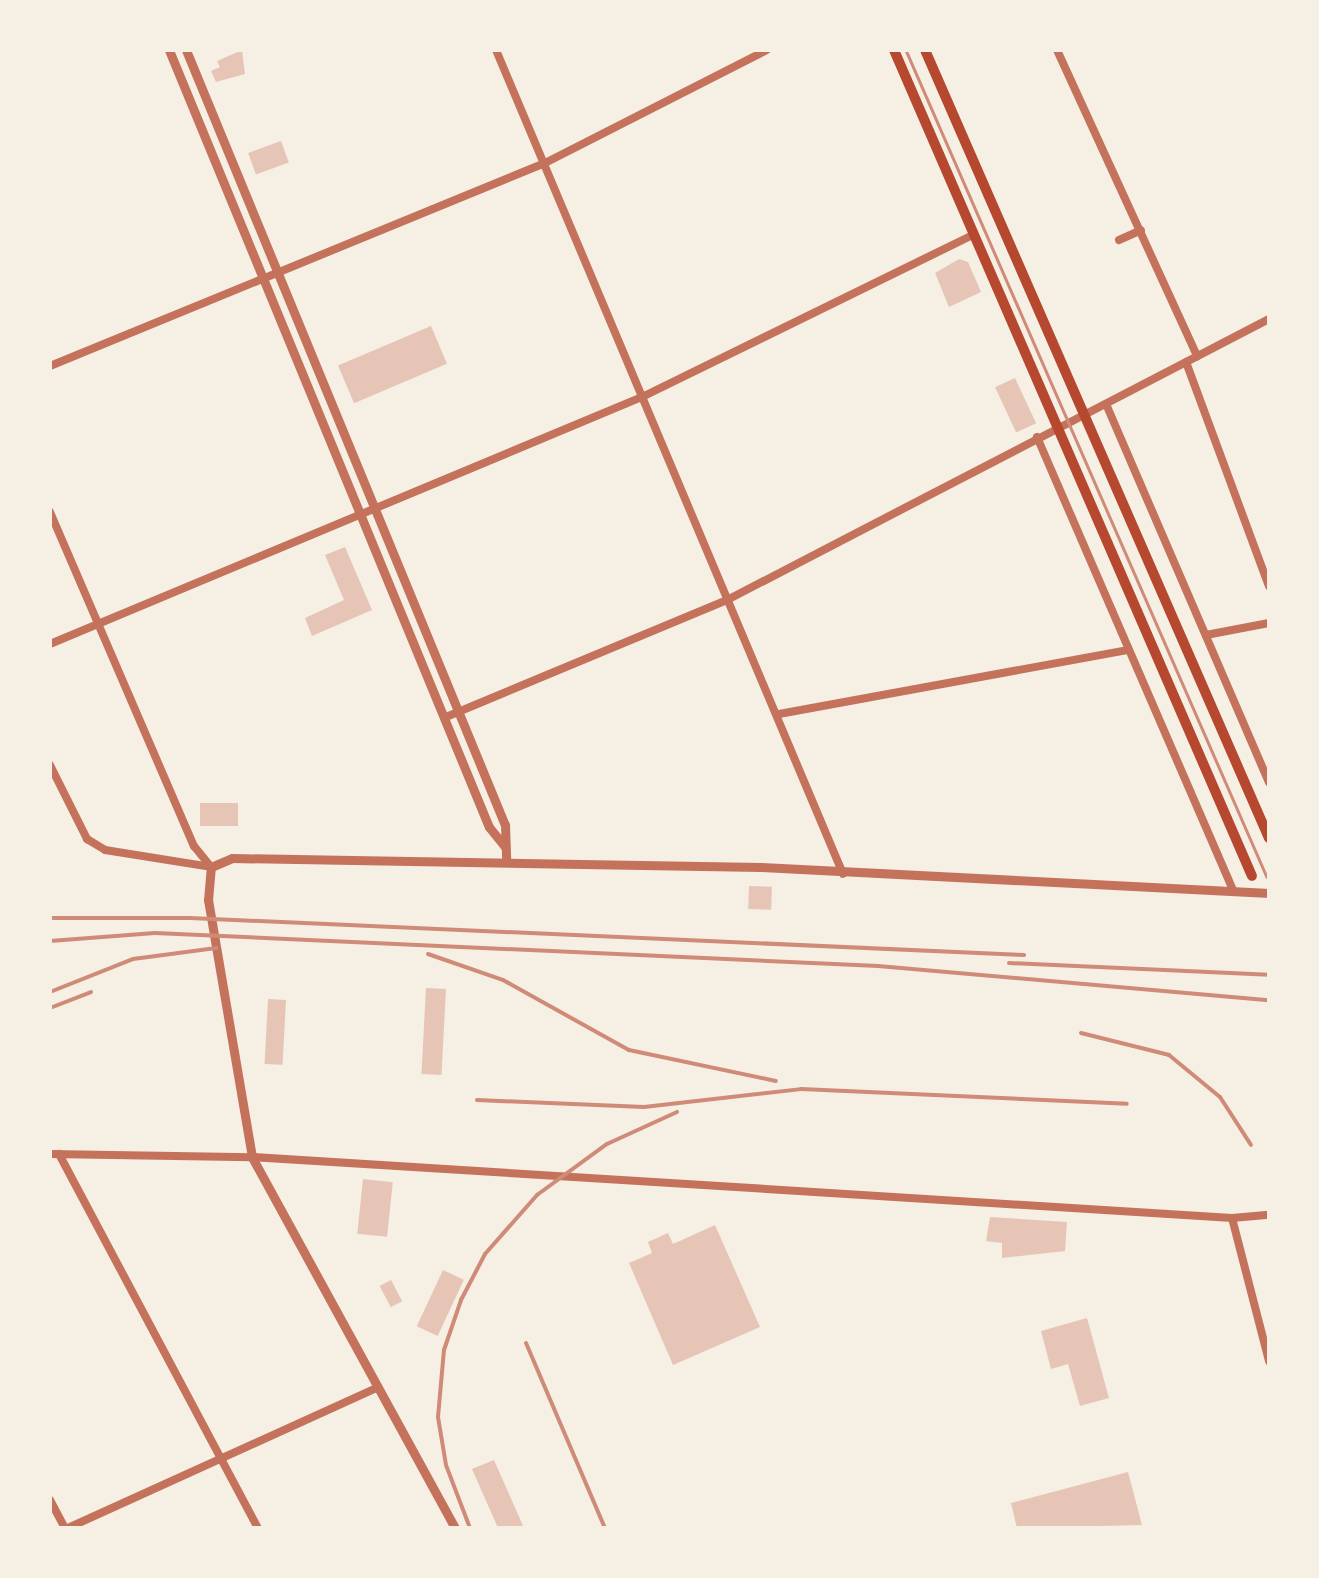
<!DOCTYPE html>
<style>
body{margin:0}
#map{position:relative;width:1319px;height:1578px;overflow:hidden;background:#f6efe4;font-family:Barlow,sans-serif}
div>[style]{position:absolute}
[style*='--x']{left:calc(var(--x)*1px);top:calc(var(--y)*1px);width:calc(var(--w)*1px);rotate:calc(var(--a)*1deg)}
.building>*{inset:0;background:#e6c5b7;transform-origin:0 0}
.minor>*{height:8px;margin:-4px;padding:0 4px;transform-origin:4px;border-radius:4px;background:#c5725c}
.tertiary>*{height:9px;margin:-4.5px;padding:0 4.5px;transform-origin:4.5px;border-radius:4.5px;background:#c5725c}
.secondary>*{height:10px;margin:-5px;padding:0 5px;transform-origin:5px;border-radius:5px;background:#b5482f}
.tram>*{height:2.5px;margin:-1.25px;padding:0 1.25px;transform-origin:1.25px;border-radius:1.25px;background:#cf8b77}
.rail>*{height:4px;margin:-2px;padding:0 2px;transform-origin:2px;border-radius:2px;background:#cf8b77}
span{translate:-50% -50%;white-space:nowrap;text-align:center;line-height:1.15;-webkit-text-stroke:10px #f6efe4;paint-order:stroke}
.frame{position:absolute;inset:0;border:52px solid #f6efe4;pointer-events:none}
</style>
<div id="map">
<div class="building">
<i style="clip-path:polygon(242px 50px,245px 74px,216px 82px,211px 71px,220px 67px,217px 61px)"></i>
<i style="left:281px;top:141px;width:23px;height:35px;rotate:70deg"></i>
<i style="clip-path:polygon(959px 259px,968px 262px,981px 292px,949px 307px,935px 273px)"></i>
<i style="left:431px;top:326px;width:41px;height:101px;rotate:67deg"></i>
<i style="left:1015px;top:378px;width:50px;height:22px;rotate:65deg"></i>
<i style="clip-path:polygon(345px 547px,372px 610px,312px 636px,305px 618px,344px 600px,325px 555px)"></i>
<i style="left:200px;top:803px;width:38px;height:23px"></i>
<i style="left:749px;top:886px;width:23px;height:23px;rotate:2deg"></i>
<i style="left:426px;top:988px;width:20px;height:86px;rotate:3deg"></i>
<i style="left:268px;top:999px;width:18px;height:65px;rotate:3deg"></i>
<i style="left:363px;top:1179px;width:30px;height:55px;rotate:6deg"></i>
<i style="clip-path:polygon(990px 1217px,1067px 1222px,1065px 1251px,1002px 1258px,1002px 1243px,986px 1241px)"></i>
<i style="clip-path:polygon(715px 1225px,760px 1327px,673px 1365px,629px 1263px,652px 1253px,648px 1242px,668px 1233px,673px 1244px)"></i>
<i style="left:443px;top:1270px;width:23px;height:62px;rotate:25deg"></i>
<i style="left:391px;top:1280px;width:24px;height:13px;rotate:62deg"></i>
<i style="clip-path:polygon(1087px 1318px,1109px 1398px,1080px 1406px,1068px 1364px,1051px 1369px,1041px 1331px)"></i>
<i style="clip-path:polygon(494px 1460px,524px 1528px,498px 1528px,472px 1469px)"></i>
<i style="clip-path:polygon(1128px 1472px,1142px 1525px,1017px 1528px,1011px 1503px)"></i>
</div>
<div class="minor">
<i style="--x:496;--y:50;--w:894;--a:67.16"></i>
<i style="--x:1057;--y:50;--w:337;--a:65.4"></i>
<i style="--x:1119;--y:240;--w:24;--a:-24"></i>
<i style="--x:1186;--y:362;--w:239;--a:69.7"></i>
<i style="--x:50;--y:366;--w:535;--a:-22.3"></i>
<i style="--x:545;--y:163;--w:249;--a:-27"></i>
<i style="--x:1106;--y:404;--w:412;--a:66.7"></i>
<i style="--x:1037;--y:437;--w:495;--a:66.6"></i>
<i style="--x:50;--y:512;--w:364;--a:66.7"></i>
<i style="--x:194;--y:846;--w:27;--a:51"></i>
<i style="--x:1206;--y:635;--w:64;--a:-10.8"></i>
<i style="--x:50;--y:644;--w:641;--a:-22.65"></i>
<i style="--x:642;--y:397;--w:370;--a:-26.1"></i>
<i style="--x:779;--y:714;--w:354;--a:-10.4"></i>
<i style="--x:446;--y:717;--w:307;--a:-22.6"></i>
<i style="--x:729;--y:599;--w:608;--a:-27.41"></i>
<i style="--x:50;--y:765;--w:83;--a:63.4"></i>
<i style="--x:87;--y:839;--w:21;--a:31"></i>
<i style="--x:105;--y:850;--w:107;--a:9.1"></i>
<i style="--x:50;--y:1154;--w:202;--a:0.9"></i>
<i style="--x:252;--y:1157;--w:982;--a:3.56"></i>
<i style="--x:1232;--y:1218;--w:37;--a:-5"></i>
<i style="--x:59;--y:1154;--w:424;--a:62"></i>
<i style="--x:1232;--y:1218;--w:148;--a:75.5"></i>
<i style="--x:50;--y:1500;--w:32;--a:62"></i>
<i style="--x:68;--y:1528;--w:339;--a:-24.4"></i>
</div>
<div class="tertiary">
<i style="--x:169;--y:50;--w:840;--a:67.62"></i>
<i style="--x:489;--y:827;--w:26;--a:51"></i>
<i style="--x:186;--y:50;--w:838;--a:67.63"></i>
<i style="--x:505;--y:825;--w:36;--a:88"></i>
<i style="--x:455;--y:1528;--w:423;--a:-118.7"></i>
<i style="--x:252;--y:1157;--w:261;--a:-99.7"></i>
<i style="--x:208;--y:900;--w:33;--a:-85"></i>
<i style="--x:211;--y:867;--w:23;--a:-23"></i>
<i style="--x:232;--y:858;--w:529;--a:0.97"></i>
<i style="--x:761;--y:867;--w:509;--a:2.93"></i>
</div>
<div class="secondary">
<i style="--x:894;--y:50;--w:900;--a:66.57"></i>
<i style="--x:925;--y:50;--w:860;--a:66.42"></i>
</div>
<div class="tram">
<i style="--x:906;--y:50;--w:902;--a:66.42"></i>
</div>
<div class="rail">
<i style="--x:50;--y:918;--w:140;--a:0"></i>
<i style="--x:190;--y:918;--w:835;--a:2.54"></i>
<i style="--x:50;--y:941;--w:105;--a:-4.4"></i>
<i style="--x:155;--y:933;--w:724;--a:2.61"></i>
<i style="--x:878;--y:966;--w:392;--a:5"></i>
<i style="--x:428;--y:954;--w:79;--a:19.1"></i>
<i style="--x:503;--y:980;--w:144;--a:29.1"></i>
<i style="--x:629;--y:1050;--w:150;--a:11.9"></i>
<i style="--x:1009;--y:963;--w:260;--a:2.6"></i>
<i style="--x:50;--y:992;--w:89;--a:-21.7"></i>
<i style="--x:133;--y:959;--w:84;--a:-7.5"></i>
<i style="--x:50;--y:1008;--w:44;--a:-21.3"></i>
<i style="--x:1081;--y:1033;--w:91;--a:14"></i>
<i style="--x:1169;--y:1055;--w:66;--a:39.5"></i>
<i style="--x:1220;--y:1097;--w:57;--a:57.1"></i>
<i style="--x:477;--y:1100;--w:167;--a:2.4"></i>
<i style="--x:644;--y:1107;--w:158;--a:-6.5"></i>
<i style="--x:801;--y:1089;--w:326;--a:2.6"></i>
<i style="--x:526;--y:1343;--w:201;--a:66.9"></i>
<i style="--x:470;--y:1528;--w:67;--a:-110.9"></i>
<i style="--x:446;--y:1465;--w:49;--a:-99.5"></i>
<i style="--x:438;--y:1417;--w:67;--a:-84.9"></i>
<i style="--x:444;--y:1350;--w:53;--a:-71.2"></i>
<i style="--x:461;--y:1300;--w:52;--a:-62.4"></i>
<i style="--x:485;--y:1254;--w:79;--a:-48.6"></i>
<i style="--x:537;--y:1195;--w:87;--a:-36.1"></i>
<i style="--x:607;--y:1144;--w:77;--a:-24.6"></i>
</div>
<div class="frame"></div>
</div>
